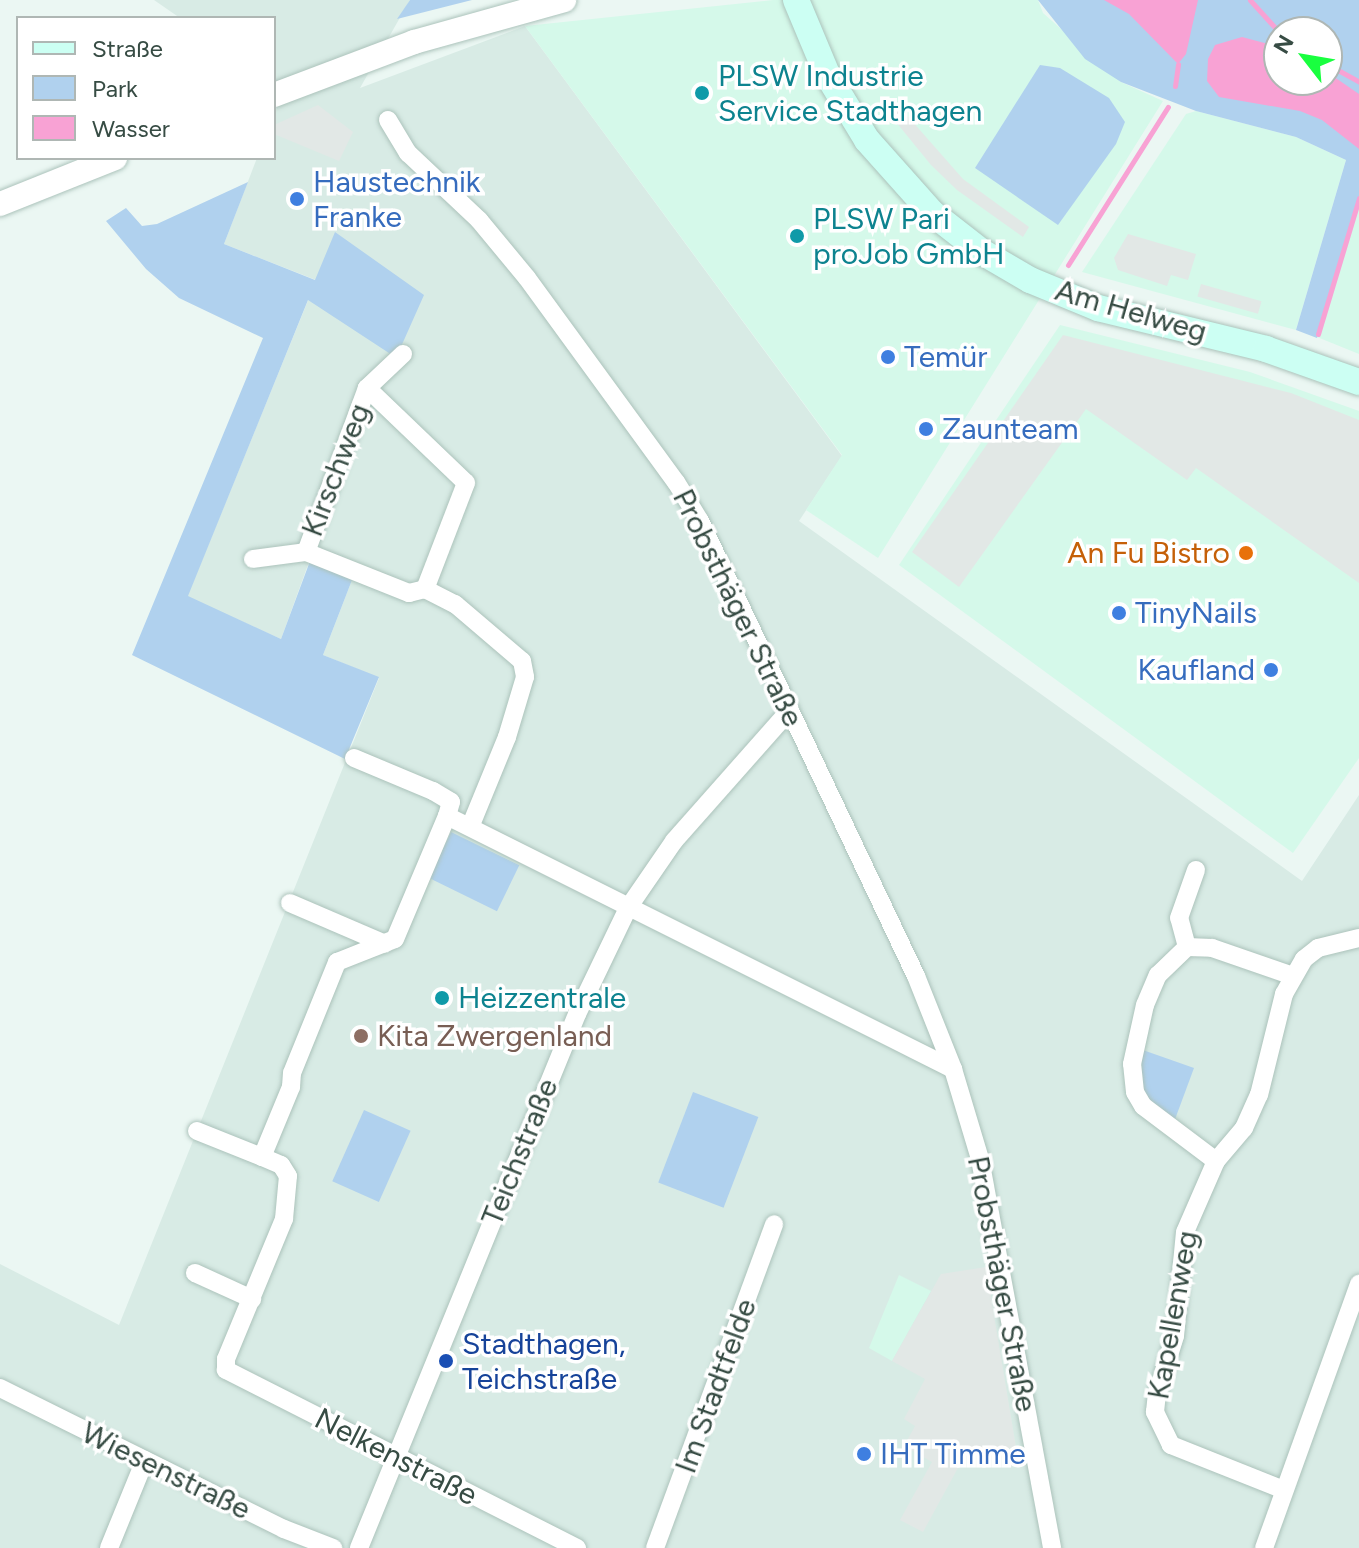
<!DOCTYPE html>
<meta charset="utf-8">
<style>
body{margin:0}
#map{position:relative;width:1359px;height:1548px;overflow:hidden;background:#ebf7f3;font-family:Figtree,sans-serif}
div>[style]{position:absolute}
[style*='--x']{left:calc(var(--x)*1px);top:calc(var(--y)*1px);width:calc(var(--w)*1px);rotate:calc(var(--a)*1deg)}
.residential>*{inset:0;background:#d8ebe5}
.commercial>*{inset:0;background:#d5f9ea}
.green>*{inset:0;background:#b0d1ee;transform-origin:0 0}
.parking>*{inset:0;background:#e2e8e6;transform-origin:0 0}
.water>*{inset:0;background:#f8a2d4}
.stream>*{height:5px;margin:-2.5px;padding:0 2.5px;transform-origin:2.5px;border-radius:2.5px;background:#f8a2d4}
.roads{filter:drop-shadow(0 0 2px #acc3bb) drop-shadow(0 0 2px #acc3bb)}
.minor>*{height:18px;margin:-9px;padding:0 9px;transform-origin:9px;border-radius:9px;background:#fff}
.tertiary>*{height:24px;margin:-12px;padding:0 12px;transform-origin:12px;border-radius:12px;background:#fff}
.secondary>*{height:26px;margin:-13px;padding:0 13px;transform-origin:13px;border-radius:13px;background:#ccfff3}
.dots>*{width:22px;height:22px;translate:-50% -50%;box-sizing:border-box;border:4px solid #fff;border-radius:50%}
span{translate:-50% -50%;white-space:nowrap;text-align:center;line-height:1.15;-webkit-text-stroke:7px #fff;paint-order:stroke}
.culture-label{font-size:30px;color:#0d838f}
.left{translate:0 -50%;text-align:left}
.shop-label{font-size:30px;color:#366cbe}
.right{translate:-100% -50%;text-align:right}
.street-label{font-size:30px;color:#374c44}
.food-label{font-size:30px;color:#c56008}
.education-label{font-size:30px;color:#785e54}
.transit-label{font-size:30px;color:#164399}
.legend{position:absolute;left:16px;top:16px;width:260px;height:144px;box-sizing:border-box;background:#fff;border:2px solid #afb7b4;margin:0;padding:10px 14px;list-style:none;font-size:24px;color:#374c44}
.legend li{display:flex;align-items:center;gap:16px;height:40px}
.legend b{width:40px;border:2px solid #afb7b4}
.north{position:absolute;left:1263px;top:16px;width:80px;height:80px;box-sizing:border-box;background:#fff;border:2px solid #afb7b4;border-radius:50%;rotate:301deg;font-size:22px;font-weight:700;line-height:32px;text-align:center;color:#374c44}
.north::after{content:'';display:block;margin:auto;width:28px;height:36px;background:#19ff3f;clip-path:polygon(50% 0,100% 100%,50% 72%,0 100%)}
</style>
<div id="map">
<div class="residential">
<i style="clip-path:polygon(154px 0,410px 0,360px 88px,525px 26px,842px 456px,799px 521px,1302px 881px,1359px 795px,1359px 1548px,0 1548px,0 1264px,119px 1325px,379px 678px,323px 655px,352px 580px,309px 562px,281px 639px,187px 597px,336px 232px,316px 280px,224px 244px,257px 158px,274px 158px,274px 115px,284px 90px,274px 83px,274px 18px,180px 18px)"></i>
</div>
<div class="commercial">
<i style="clip-path:polygon(773px 0,1038px 0,1043px 13px,1121px 82px,1163px 101px,878px 558px,806px 510px,842px 455px,525px 26px)"></i>
<i style="clip-path:polygon(1196px 111px,1296px 137px,1346px 160px,1296px 330px,1082px 272px,1186px 114px)"></i>
<i style="clip-path:polygon(1359px 206px,1359px 354px,1317px 337px)"></i>
<i style="clip-path:polygon(1060px 325px,1250px 372px,1359px 411px,1359px 758px,1293px 853px,899px 565px)"></i>
<i style="clip-path:polygon(899px 1275px,931px 1291px,892px 1361px,869px 1348px)"></i>
</div>
<div class="green">
<i style="clip-path:polygon(410px 0,472px 0,397px 19px)"></i>
<i style="clip-path:polygon(evenodd,1038px 0,1359px 0,1359px 206px,1317px 338px,1296px 330px,1346px 160px,1296px 137px,1196px 111px,1121px 82px,1085px 59px,1038px 0,1279px 32px,1327px 32px,1327px 80px,1279px 80px,1279px 32px)"></i>
<i style="clip-path:polygon(1040px 65px,1060px 68px,1109px 98px,1125px 122px,1116px 144px,1058px 225px,975px 168px)"></i>
<i style="clip-path:polygon(248px 182px,224px 244px,315px 280px,335px 232px,424px 295px,400px 349px,392px 355px,308px 300px,188px 596px,281px 639px,310px 561px,352px 580px,323px 655px,379px 677px,345px 759px,132px 655px,263px 338px,179px 298px,146px 269px,106px 221px,126px 208px,142px 226px,157px 224px)"></i>
<i style="left:451px;top:832px;width:76px;height:51px;rotate:26deg"></i>
<i style="clip-path:polygon(1140px 1049px,1194px 1068px,1174px 1122px,1144px 1095px)"></i>
<i style="left:693px;top:1092px;width:70px;height:97px;rotate:21deg"></i>
<i style="left:364px;top:1110px;width:51px;height:78px;rotate:24deg"></i>
</div>
<div class="parking">
<i style="clip-path:polygon(897px 104px,963px 179px,1029px 227px,1023px 237px,957px 190px,931px 165px,887px 111px)"></i>
<i style="clip-path:polygon(318px 105px,353px 132px,339px 161px,274px 134px,274px 125px)"></i>
<i style="clip-path:polygon(1128px 234px,1196px 254px,1188px 280px,1171px 275px,1167px 286px,1118px 270px,1114px 258px)"></i>
<i style="left:1201px;top:284px;width:63px;height:13px;rotate:16deg"></i>
<i style="clip-path:polygon(1063px 335px,1291px 393px,1359px 420px,1359px 583px,1196px 468px,1187px 480px,1086px 409px,959px 587px,912px 552px)"></i>
<i style="clip-path:polygon(986px 1267px,1016px 1447px,965px 1455px,923px 1532px,900px 1520px,932px 1462px,904px 1446px,915px 1426px,904px 1419px,925px 1379px,892px 1361px,941px 1274px)"></i>
</div>
<div class="water">
<i style="clip-path:polygon(1104px 0,1198px 0,1186px 54px,1178px 64px,1129px 14px)"></i>
<i style="clip-path:polygon(1242px 37px,1279px 47px,1279px 80px,1327px 80px,1327px 72px,1359px 94px,1359px 149px,1322px 120px,1300px 111px,1219px 97px,1207px 81px,1208px 59px,1215px 45px)"></i>
</div>
<div class="stream">
<i style="--x:1250;--y:0;--w:43;--a:47.8"></i>
<i style="--x:1327;--y:64;--w:37;--a:29"></i>
<i style="--x:1175;--y:86;--w:22;--a:-82"></i>
<i style="--x:1068;--y:265;--w:187;--a:-57.7"></i>
<i style="--x:1318;--y:334;--w:142;--a:-73.2"></i>
</div>
<div class="roads">
<div class="minor">
<i style="--x:388;--y:120;--w:39;--a:59"></i>
<i style="--x:408;--y:153;--w:98;--a:43.3"></i>
<i style="--x:479;--y:220;--w:75;--a:50.4"></i>
<i style="--x:527;--y:278;--w:253;--a:53.9"></i>
<i style="--x:676;--y:482;--w:46;--a:58.4"></i>
<i style="--x:700;--y:521;--w:504;--a:64.61"></i>
<i style="--x:916;--y:976;--w:100;--a:68.3"></i>
<i style="--x:953;--y:1069;--w:94;--a:73.3"></i>
<i style="--x:980;--y:1159;--w:396;--a:79.5"></i>
<i style="--x:403;--y:354;--w:50;--a:136.6"></i>
<i style="--x:367;--y:388;--w:175;--a:110.4"></i>
<i style="--x:306;--y:552;--w:111;--a:21.7"></i>
<i style="--x:409;--y:593;--w:16;--a:-14"></i>
<i style="--x:425;--y:589;--w:34;--a:27"></i>
<i style="--x:455;--y:604;--w:88;--a:40.4"></i>
<i style="--x:522;--y:661;--w:16;--a:79"></i>
<i style="--x:525;--y:677;--w:63;--a:106.7"></i>
<i style="--x:507;--y:737;--w:97;--a:112.3"></i>
<i style="--x:367;--y:388;--w:137;--a:43.8"></i>
<i style="--x:466;--y:483;--w:114;--a:111.1"></i>
<i style="--x:253;--y:559;--w:53;--a:-7.5"></i>
<i style="--x:354;--y:758;--w:86;--a:22.7"></i>
<i style="--x:433;--y:791;--w:21;--a:31"></i>
<i style="--x:451;--y:802;--w:15;--a:106"></i>
<i style="--x:290;--y:903;--w:103;--a:23.3"></i>
<i style="--x:1187;--y:947;--w:30;--a:-105"></i>
<i style="--x:1179;--y:918;--w:51;--a:-70.5"></i>
<i style="--x:197;--y:1131;--w:70;--a:21.8"></i>
<i style="--x:1216;--y:1161;--w:91;--a:-143"></i>
<i style="--x:1143;--y:1106;--w:16;--a:-120"></i>
<i style="--x:1135;--y:1092;--w:28;--a:-96"></i>
<i style="--x:1132;--y:1064;--w:60;--a:-77.6"></i>
<i style="--x:1145;--y:1005;--w:33;--a:-67"></i>
<i style="--x:1158;--y:975;--w:40;--a:-44"></i>
<i style="--x:1187;--y:947;--w:25;--a:2"></i>
<i style="--x:1212;--y:948;--w:86;--a:19.1"></i>
<i style="--x:195;--y:1273;--w:63;--a:24.5"></i>
<i style="--x:0;--y:1388;--w:317;--a:26.4"></i>
<i style="--x:284;--y:1529;--w:53;--a:21.2"></i>
<i style="--x:1284;--y:1490;--w:122;--a:-158.3"></i>
<i style="--x:1171;--y:1445;--w:37;--a:-116"></i>
<i style="--x:1155;--y:1412;--w:18;--a:-84"></i>
<i style="--x:1157;--y:1394;--w:61;--a:-72.8"></i>
<i style="--x:1175;--y:1336;--w:104;--a:-84.5"></i>
<i style="--x:1185;--y:1232;--w:77;--a:-66.4"></i>
<i style="--x:1216;--y:1161;--w:43;--a:-49.7"></i>
<i style="--x:1244;--y:1128;--w:36;--a:-66"></i>
<i style="--x:1259;--y:1095;--w:104;--a:-76.1"></i>
<i style="--x:1284;--y:994;--w:40;--a:-60.3"></i>
<i style="--x:1304;--y:959;--w:18;--a:-38"></i>
<i style="--x:1318;--y:948;--w:42;--a:-13.7"></i>
<i style="--x:109;--y:1548;--w:95;--a:-67.8"></i>
<i style="--x:359;--y:1548;--w:577;--a:-67.79"></i>
<i style="--x:577;--y:1014;--w:118;--a:-64.3"></i>
<i style="--x:628;--y:908;--w:81;--a:-55.5"></i>
<i style="--x:674;--y:841;--w:175;--a:-48.5"></i>
<i style="--x:577;--y:1548;--w:394;--a:-153.1"></i>
<i style="--x:226;--y:1370;--w:11;--a:-90"></i>
<i style="--x:226;--y:1359;--w:152;--a:-67.5"></i>
<i style="--x:284;--y:1219;--w:43;--a:-84.7"></i>
<i style="--x:288;--y:1176;--w:13;--a:-122"></i>
<i style="--x:281;--y:1165;--w:21;--a:-157"></i>
<i style="--x:262;--y:1157;--w:76;--a:-67.5"></i>
<i style="--x:291;--y:1087;--w:14;--a:-86"></i>
<i style="--x:292;--y:1073;--w:120;--a:-67.9"></i>
<i style="--x:337;--y:962;--w:62;--a:-21.6"></i>
<i style="--x:395;--y:939;--w:134;--a:-67.1"></i>
<i style="--x:447;--y:816;--w:566;--a:26.57"></i>
<i style="--x:655;--y:1548;--w:345;--a:-69.8"></i>
<i style="--x:1264;--y:1548;--w:281;--a:-70.2"></i>
</div>
<div class="tertiary">
<i style="--x:274;--y:95;--w:150;--a:-20.7"></i>
<i style="--x:414;--y:42;--w:156;--a:-15.6"></i>
<i style="--x:0;--y:204;--w:124;--a:-21.8"></i>
</div>
<div class="secondary">
<i style="--x:796;--y:0;--w:80;--a:67.3"></i>
<i style="--x:827;--y:74;--w:77;--a:58.8"></i>
<i style="--x:867;--y:140;--w:98;--a:48.3"></i>
<i style="--x:932;--y:213;--w:63;--a:38"></i>
<i style="--x:982;--y:252;--w:56;--a:30.3"></i>
<i style="--x:1030;--y:280;--w:74;--a:22.4"></i>
<i style="--x:1098;--y:308;--w:173;--a:13.7"></i>
<i style="--x:1266;--y:349;--w:99;--a:19.5"></i>
</div>
</div>
<div class="dots">
<i style="left:702px;top:93px;background:#0f9aa8"></i>
<i style="left:297px;top:199px;background:#3f7fe0"></i>
<i style="left:797px;top:236px;background:#0f9aa8"></i>
<i style="left:888px;top:357px;background:#3f7fe0"></i>
<i style="left:926px;top:429px;background:#3f7fe0"></i>
<i style="left:1246px;top:553px;background:#e8710a"></i>
<i style="left:1119px;top:613px;background:#3f7fe0"></i>
<i style="left:1271px;top:670px;background:#3f7fe0"></i>
<i style="left:442px;top:998px;background:#0f9aa8"></i>
<i style="left:361px;top:1036px;background:#8d6e63"></i>
<i style="left:446px;top:1361px;background:#1a4fb4"></i>
<i style="left:864px;top:1454px;background:#3f7fe0"></i>
</div>
<div class="culture-label">
<span class="left" style="left:718px;top:93px">PLSW Industrie<br>Service Stadthagen</span>
<span class="left" style="left:813px;top:236px">PLSW Pari<br>proJob GmbH</span>
<span class="left" style="left:458px;top:998px">Heizzentrale</span>
</div>
<div class="shop-label">
<span class="left" style="left:313px;top:199px">Haustechnik<br>Franke</span>
<span class="left" style="left:904px;top:357px">Temür</span>
<span class="left" style="left:942px;top:429px">Zaunteam</span>
<span class="left" style="left:1135px;top:613px">TinyNails</span>
<span class="right" style="left:1255px;top:670px">Kaufland</span>
<span class="left" style="left:880px;top:1454px">IHT Timme</span>
</div>
<div class="street-label">
<span style="left:1131px;top:311px;rotate:16deg">Am Helweg</span>
<span style="left:336px;top:470px;rotate:-69deg">Kirschweg</span>
<span style="left:738px;top:608px;rotate:64deg">Probsthäger Straße</span>
<span style="left:520px;top:1152px;rotate:-68deg">Teichstraße</span>
<span style="left:1002px;top:1284px;rotate:79deg">Probsthäger Straße</span>
<span style="left:1173px;top:1315px;rotate:-80deg">Kapellenweg</span>
<span style="left:716px;top:1386px;rotate:-70deg">Im Stadtfelde</span>
<span style="left:396px;top:1457px;rotate:27deg">Nelkenstraße</span>
<span style="left:166px;top:1471px;rotate:26deg">Wiesenstraße</span>
</div>
<div class="food-label">
<span class="right" style="left:1230px;top:553px">An Fu Bistro</span>
</div>
<div class="education-label">
<span class="left" style="left:377px;top:1036px">Kita Zwergenland</span>
</div>
<div class="transit-label">
<span class="left" style="left:462px;top:1361px">Stadthagen,<br>Teichstraße</span>
</div>
<ul class="legend">
<li><b style="height:10px;background:#ccfff3"></b>Straße</li>
<li><b style="height:22px;background:#b0d1ee"></b>Park</li>
<li><b style="height:22px;background:#f8a2d4"></b>Wasser</li>
</ul>
<div class="north">N</div>
</div>
